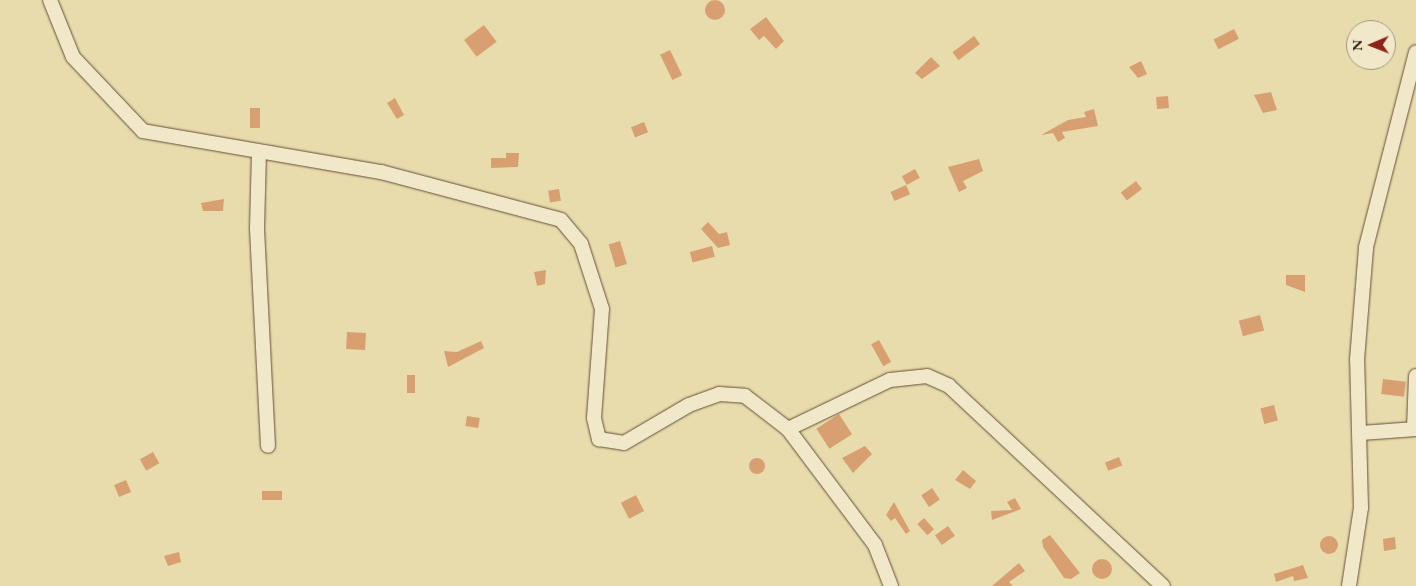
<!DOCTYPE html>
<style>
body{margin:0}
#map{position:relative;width:1416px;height:586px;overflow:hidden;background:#e9dcac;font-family:"EB Garamond",serif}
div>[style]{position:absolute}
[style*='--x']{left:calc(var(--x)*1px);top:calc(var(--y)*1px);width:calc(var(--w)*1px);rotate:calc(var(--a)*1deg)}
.building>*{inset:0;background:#d8a071;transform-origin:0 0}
.round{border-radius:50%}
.roads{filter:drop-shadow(0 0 1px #664e37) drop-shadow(0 0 1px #664e37)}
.minor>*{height:14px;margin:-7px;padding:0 7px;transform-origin:7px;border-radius:7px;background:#f1e8c9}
span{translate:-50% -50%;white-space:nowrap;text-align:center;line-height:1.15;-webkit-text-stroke:4.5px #f1e8c9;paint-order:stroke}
.north{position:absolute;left:1346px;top:20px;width:50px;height:50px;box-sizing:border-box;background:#f1e8c9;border:1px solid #a8977f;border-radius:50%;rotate:269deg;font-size:14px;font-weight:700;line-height:20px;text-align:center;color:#3a1e10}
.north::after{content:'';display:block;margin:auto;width:18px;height:22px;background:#8f2418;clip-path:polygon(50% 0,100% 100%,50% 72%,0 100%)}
</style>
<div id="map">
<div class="building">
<i class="round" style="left:705px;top:0;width:20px;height:20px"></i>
<i style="clip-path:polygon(766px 17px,784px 41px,776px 49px,764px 36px,759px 40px,750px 29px)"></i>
<i style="left:484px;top:25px;width:21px;height:25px;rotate:53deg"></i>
<i style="left:1234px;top:29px;width:11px;height:23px;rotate:63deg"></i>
<i style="left:974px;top:36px;width:10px;height:27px;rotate:53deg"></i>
<i style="left:670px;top:50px;width:28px;height:11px;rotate:64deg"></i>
<i style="clip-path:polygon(931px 57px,940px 66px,922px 79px,915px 73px)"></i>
<i style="clip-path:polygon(1141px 61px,1147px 74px,1138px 78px,1129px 67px)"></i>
<i style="clip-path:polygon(1271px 92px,1277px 110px,1263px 113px,1254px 95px)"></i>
<i style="left:1168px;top:96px;width:12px;height:12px;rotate:85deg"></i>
<i style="clip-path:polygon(395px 98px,404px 115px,397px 119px,387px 103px)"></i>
<i style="left:250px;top:108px;width:10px;height:20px"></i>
<i style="clip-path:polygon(1094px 109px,1098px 126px,1062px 132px,1065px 138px,1058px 142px,1053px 133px,1041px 135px,1068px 120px,1086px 117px,1084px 112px)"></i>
<i style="left:644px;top:122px;width:11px;height:14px;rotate:68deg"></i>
<i style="clip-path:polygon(506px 153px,519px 153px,518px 167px,491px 168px,491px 158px,506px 158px)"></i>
<i style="clip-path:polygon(979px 159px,983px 171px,963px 181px,967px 188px,959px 192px,948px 167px)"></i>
<i style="left:915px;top:169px;width:10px;height:15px;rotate:61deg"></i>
<i style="left:1136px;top:181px;width:10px;height:19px;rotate:53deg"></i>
<i style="left:906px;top:185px;width:10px;height:17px;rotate:66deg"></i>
<i style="left:559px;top:189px;width:12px;height:11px;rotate:81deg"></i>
<i style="clip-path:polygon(224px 199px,223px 211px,203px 211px,201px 203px)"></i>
<i style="clip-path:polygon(708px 222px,719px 234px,727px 232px,730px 245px,718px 248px,701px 229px)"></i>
<i style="left:620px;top:241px;width:24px;height:12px;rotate:73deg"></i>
<i style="left:712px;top:246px;width:11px;height:23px;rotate:75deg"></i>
<i style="clip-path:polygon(546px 270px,545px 284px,537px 286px,534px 272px)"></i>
<i style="clip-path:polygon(1286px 275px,1305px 275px,1305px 292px,1286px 285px)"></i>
<i style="left:1260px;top:315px;width:16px;height:22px;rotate:75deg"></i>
<i style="left:347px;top:332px;width:19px;height:17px;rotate:3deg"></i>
<i style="left:879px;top:340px;width:25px;height:9px;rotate:61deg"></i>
<i style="clip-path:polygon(481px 341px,484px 348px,448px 367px,444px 351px,457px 352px)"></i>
<i style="left:407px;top:375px;width:8px;height:18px"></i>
<i style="left:1383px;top:379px;width:23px;height:15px;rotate:7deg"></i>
<i style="left:1274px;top:405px;width:16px;height:14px;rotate:76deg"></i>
<i style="left:839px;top:414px;width:24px;height:27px;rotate:57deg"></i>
<i style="left:467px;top:416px;width:13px;height:10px;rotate:9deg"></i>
<i style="clip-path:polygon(865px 446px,872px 454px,853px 473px,842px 458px)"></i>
<i style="left:153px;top:452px;width:13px;height:15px;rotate:61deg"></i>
<i style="left:1119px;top:457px;width:9px;height:15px;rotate:69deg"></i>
<i class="round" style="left:749px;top:458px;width:16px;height:16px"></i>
<i style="clip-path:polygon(963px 470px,976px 481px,970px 489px,955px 480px)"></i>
<i style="left:126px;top:480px;width:13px;height:13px;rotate:67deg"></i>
<i style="left:932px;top:488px;width:14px;height:13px;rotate:56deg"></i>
<i style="left:262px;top:491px;width:20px;height:9px"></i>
<i style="left:636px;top:495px;width:18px;height:17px;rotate:63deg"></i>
<i style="clip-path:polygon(1015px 498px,1021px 509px,992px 520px,991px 511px,1012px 510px,1007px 502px)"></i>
<i style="clip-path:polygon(894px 502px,910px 531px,906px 534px,895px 518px,891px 521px,886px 515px)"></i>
<i style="left:924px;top:518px;width:15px;height:9px;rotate:48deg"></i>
<i style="left:948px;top:526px;width:12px;height:16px;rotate:55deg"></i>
<i style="clip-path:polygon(1050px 535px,1080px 573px,1071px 579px,1064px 578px,1043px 547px,1042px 540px)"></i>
<i class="round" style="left:1320px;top:536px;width:18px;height:18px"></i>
<i style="clip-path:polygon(1395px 537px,1396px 549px,1384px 551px,1383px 539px)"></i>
<i style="clip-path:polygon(179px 552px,181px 562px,168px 566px,164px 556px)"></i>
<i class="round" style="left:1092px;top:559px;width:20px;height:20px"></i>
<i style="clip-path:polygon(1019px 563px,1025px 571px,1009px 582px,1013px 586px,992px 586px)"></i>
<i style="clip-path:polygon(1303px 565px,1308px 578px,1294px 581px,1293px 576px,1276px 582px,1274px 574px)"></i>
</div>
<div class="roads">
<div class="minor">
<i style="--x:50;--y:0;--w:61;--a:68"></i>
<i style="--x:73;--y:57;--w:102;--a:46.6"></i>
<i style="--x:143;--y:131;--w:242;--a:9.8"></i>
<i style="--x:381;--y:172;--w:186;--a:14.9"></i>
<i style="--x:561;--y:220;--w:31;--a:50"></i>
<i style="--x:581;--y:244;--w:68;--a:72.1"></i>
<i style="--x:602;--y:309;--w:109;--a:94.2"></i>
<i style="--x:594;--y:418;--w:22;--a:77"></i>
<i style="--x:599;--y:439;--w:25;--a:9"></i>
<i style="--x:624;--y:443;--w:75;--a:-30.3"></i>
<i style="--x:689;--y:405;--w:32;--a:-20"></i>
<i style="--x:719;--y:394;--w:26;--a:4"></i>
<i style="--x:745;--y:396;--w:54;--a:37.5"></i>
<i style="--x:788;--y:429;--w:145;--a:53.1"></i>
<i style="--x:875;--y:545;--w:44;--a:68.7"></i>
<i style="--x:259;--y:152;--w:77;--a:91.5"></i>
<i style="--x:257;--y:229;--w:217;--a:87.1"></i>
<i style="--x:1414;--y:428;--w:52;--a:-87.8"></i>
<i style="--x:788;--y:429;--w:113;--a:-25.7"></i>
<i style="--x:890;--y:380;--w:37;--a:-6"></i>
<i style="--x:927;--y:376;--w:24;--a:24"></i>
<i style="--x:949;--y:386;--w:293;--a:43.1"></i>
<i style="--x:1361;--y:433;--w:55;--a:-4.2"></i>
<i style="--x:1349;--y:586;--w:79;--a:-81.3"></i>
<i style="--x:1361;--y:508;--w:148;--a:-91.5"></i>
<i style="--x:1357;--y:360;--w:113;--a:-85.4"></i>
<i style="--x:1366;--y:247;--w:201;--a:-75.6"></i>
</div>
</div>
<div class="north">N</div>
</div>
